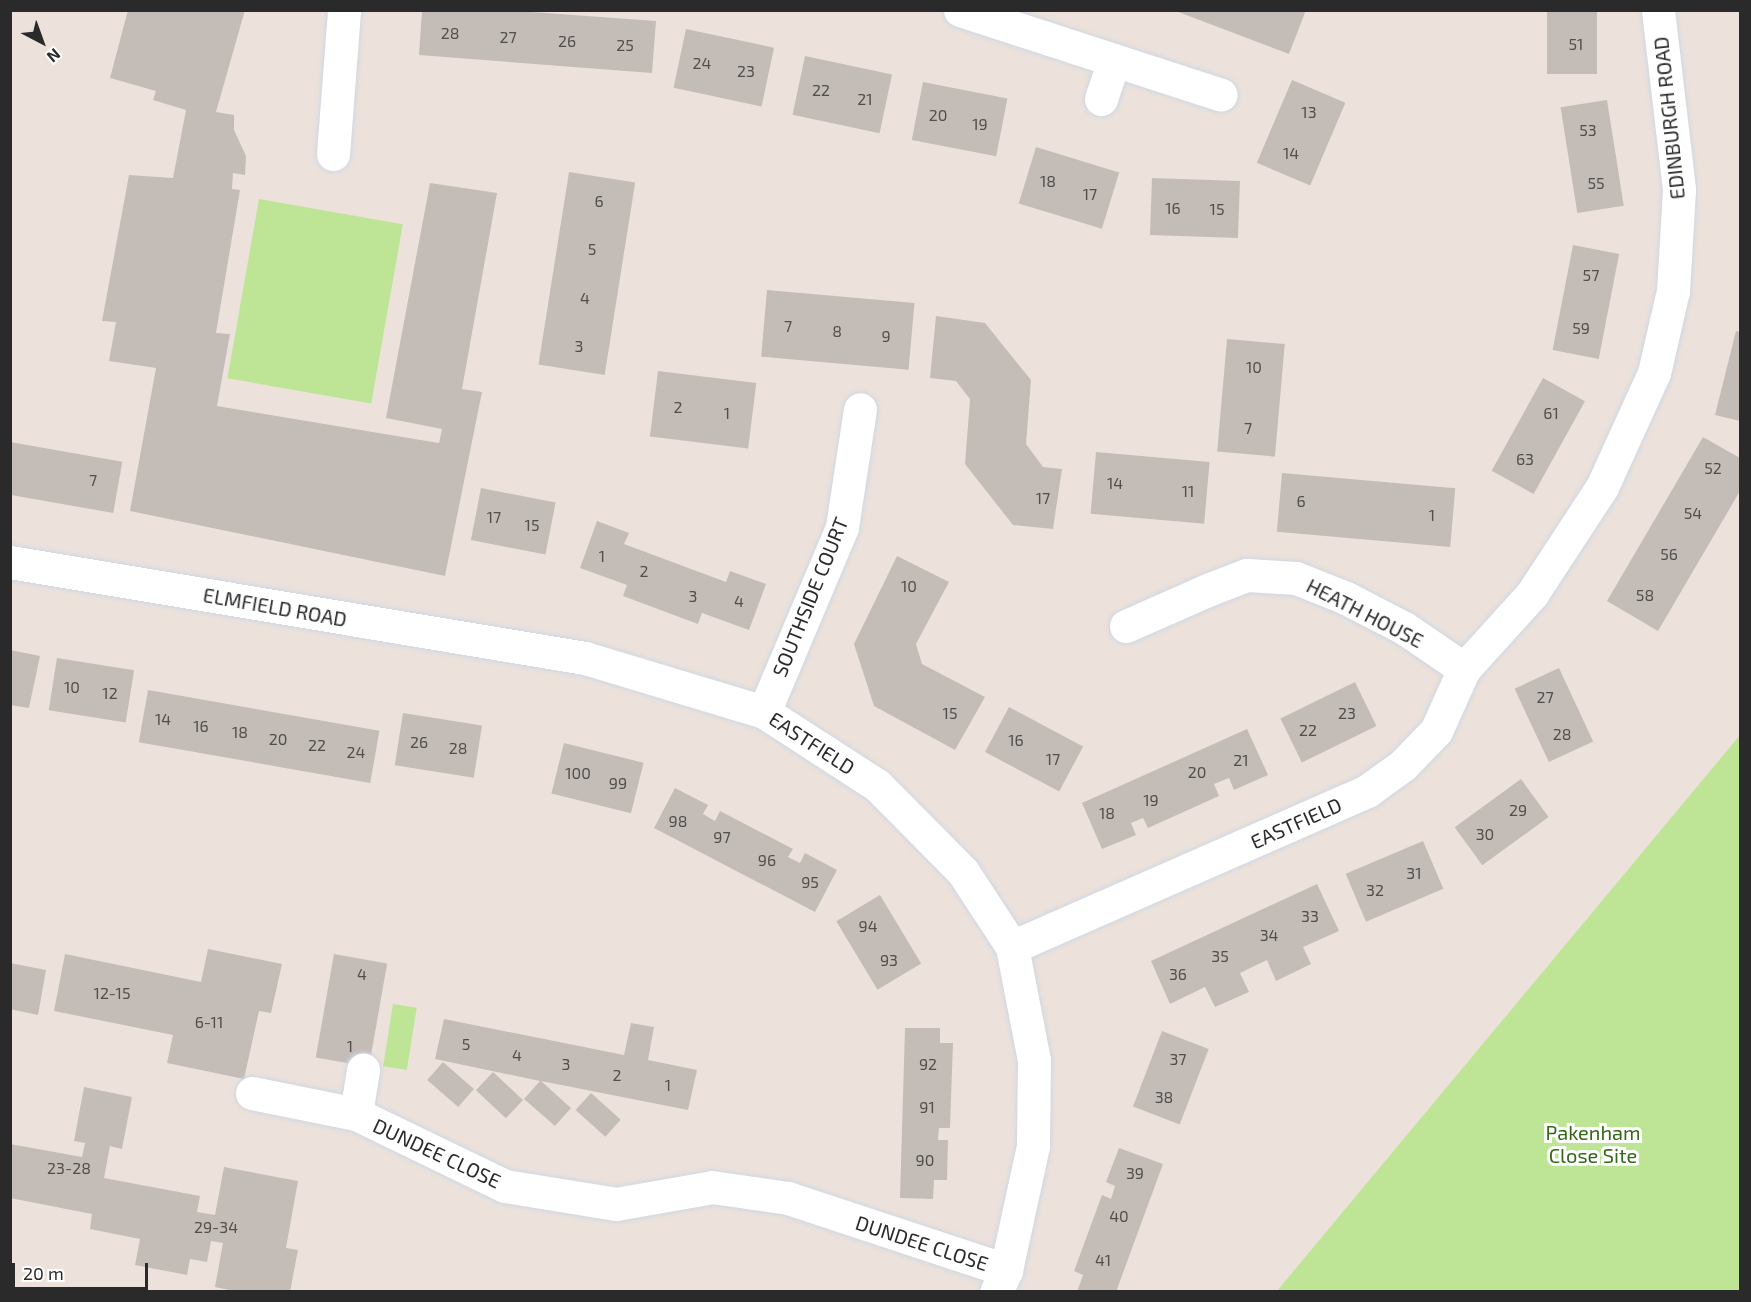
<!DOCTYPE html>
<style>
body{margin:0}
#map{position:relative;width:1751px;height:1302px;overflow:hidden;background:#ece2db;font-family:"Exo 2",sans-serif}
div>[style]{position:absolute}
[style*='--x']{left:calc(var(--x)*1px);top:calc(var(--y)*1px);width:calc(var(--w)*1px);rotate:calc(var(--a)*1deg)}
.green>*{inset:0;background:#bde595;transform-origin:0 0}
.building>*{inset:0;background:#c4bdb7;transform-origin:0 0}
.roads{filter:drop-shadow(0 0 2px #d0d7e3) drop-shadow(0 0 2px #d0d7e3)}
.minor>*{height:33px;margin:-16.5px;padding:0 16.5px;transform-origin:16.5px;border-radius:16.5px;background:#fff}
span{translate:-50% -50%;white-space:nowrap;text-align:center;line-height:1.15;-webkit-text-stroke:6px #fff;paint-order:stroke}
.number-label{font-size:16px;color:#504f4d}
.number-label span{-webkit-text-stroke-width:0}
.street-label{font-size:20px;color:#2a2a2a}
.park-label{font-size:20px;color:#356917}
.frame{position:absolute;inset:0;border:12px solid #2a2a2a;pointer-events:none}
.north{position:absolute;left:12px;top:12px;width:60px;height:60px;-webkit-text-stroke:4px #fff;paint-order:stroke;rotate:139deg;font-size:16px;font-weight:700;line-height:24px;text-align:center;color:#2a2a2a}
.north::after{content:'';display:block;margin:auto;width:21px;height:27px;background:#2a2a2a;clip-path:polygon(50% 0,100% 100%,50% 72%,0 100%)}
.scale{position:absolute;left:12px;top:1263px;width:136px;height:27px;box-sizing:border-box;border:3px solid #2a2a2a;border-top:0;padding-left:8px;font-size:18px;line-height:21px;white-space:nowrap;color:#2a2a2a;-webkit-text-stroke:4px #fff;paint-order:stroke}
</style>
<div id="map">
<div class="green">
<i style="left:259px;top:199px;width:146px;height:182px;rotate:10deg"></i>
<i style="clip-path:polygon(1740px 735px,1740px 1291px,1277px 1291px)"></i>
<i style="left:393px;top:1004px;width:24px;height:63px;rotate:9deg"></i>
</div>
<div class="building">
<i style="clip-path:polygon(128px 10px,245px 10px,216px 112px,234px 115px,234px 130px,246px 156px,245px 175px,233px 173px,232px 189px,240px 190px,216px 333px,230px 334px,217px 406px,439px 443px,442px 429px,386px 418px,430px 183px,497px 193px,462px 389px,482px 392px,445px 576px,130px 511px,156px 368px,109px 361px,116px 322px,102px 321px,129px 175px,173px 178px,186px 110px,153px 100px,156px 91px,110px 78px)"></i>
<i style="clip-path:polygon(422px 10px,506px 10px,656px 21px,652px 73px,419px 55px)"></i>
<i style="clip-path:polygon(1173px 10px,1306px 10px,1289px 54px)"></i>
<i style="left:1547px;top:10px;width:50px;height:64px"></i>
<i style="left:686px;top:29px;width:90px;height:60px;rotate:12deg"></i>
<i style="left:805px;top:56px;width:89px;height:60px;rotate:12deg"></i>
<i style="left:1292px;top:80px;width:58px;height:90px;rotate:23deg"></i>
<i style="left:923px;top:82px;width:86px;height:59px;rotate:11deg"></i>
<i style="left:1607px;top:100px;width:107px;height:47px;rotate:81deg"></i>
<i style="left:1036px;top:147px;width:87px;height:59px;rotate:17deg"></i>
<i style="left:569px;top:172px;width:67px;height:195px;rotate:9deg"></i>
<i style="left:1152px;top:178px;width:88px;height:57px;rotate:2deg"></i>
<i style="left:1573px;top:245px;width:47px;height:107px;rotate:11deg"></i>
<i style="left:767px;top:290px;width:148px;height:67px;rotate:5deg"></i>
<i style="clip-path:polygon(936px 316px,985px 323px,1031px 380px,1026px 444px,1043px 467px,1062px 469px,1053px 529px,1013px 525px,965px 464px,970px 399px,956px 381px,930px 378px)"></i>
<i style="clip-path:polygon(1736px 331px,1740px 332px,1740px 421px,1715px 415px)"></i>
<i style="left:1227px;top:339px;width:58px;height:113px;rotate:5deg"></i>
<i style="left:658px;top:371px;width:99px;height:66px;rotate:7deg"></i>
<i style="left:1543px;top:378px;width:48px;height:106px;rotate:29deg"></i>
<i style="clip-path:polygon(1703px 437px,1740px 458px,1740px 491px,1658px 631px,1607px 601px)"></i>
<i style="left:10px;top:442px;width:114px;height:52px;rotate:10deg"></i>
<i style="left:1096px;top:452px;width:114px;height:62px;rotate:5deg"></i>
<i style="left:1282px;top:473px;width:174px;height:59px;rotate:5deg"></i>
<i style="left:481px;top:488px;width:76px;height:53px;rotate:11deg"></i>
<i style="clip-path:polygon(597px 521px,629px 533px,624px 544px,726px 582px,730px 571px,766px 584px,749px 630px,702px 613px,698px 624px,623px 596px,627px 585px,580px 568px)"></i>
<i style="clip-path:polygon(897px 556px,949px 582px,916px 644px,922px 664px,985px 697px,955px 750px,874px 706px,854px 644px)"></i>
<i style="clip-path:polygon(10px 650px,40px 656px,29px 708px,10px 705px)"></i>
<i style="left:57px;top:658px;width:78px;height:53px;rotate:9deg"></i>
<i style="left:1559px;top:668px;width:81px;height:49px;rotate:65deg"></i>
<i style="left:1355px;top:682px;width:49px;height:83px;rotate:64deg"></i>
<i style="left:148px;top:690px;width:235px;height:53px;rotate:10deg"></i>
<i style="left:1009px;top:707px;width:84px;height:51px;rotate:28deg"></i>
<i style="left:403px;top:713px;width:80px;height:53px;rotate:9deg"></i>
<i style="clip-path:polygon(1247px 729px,1268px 775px,1234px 790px,1229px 778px,1214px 784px,1219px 796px,1148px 828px,1143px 818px,1131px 823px,1136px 835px,1102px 849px,1082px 803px)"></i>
<i style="left:564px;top:743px;width:82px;height:52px;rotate:14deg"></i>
<i style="left:1521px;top:779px;width:47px;height:82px;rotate:54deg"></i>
<i style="clip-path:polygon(675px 788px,708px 805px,703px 814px,715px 821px,720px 811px,793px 849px,788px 857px,800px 863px,805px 853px,837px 870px,815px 912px,654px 828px)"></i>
<i style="left:1423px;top:841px;width:52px;height:84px;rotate:67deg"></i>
<i style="clip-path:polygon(1317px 884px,1339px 931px,1303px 947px,1311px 964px,1276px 981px,1267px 960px,1240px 973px,1249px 992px,1215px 1007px,1205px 987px,1170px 1004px,1151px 961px)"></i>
<i style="left:880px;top:895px;width:80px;height:51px;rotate:59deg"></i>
<i style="clip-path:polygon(208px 949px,282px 964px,271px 1013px,259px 1011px,244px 1079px,167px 1063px,173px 1035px,54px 1011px,65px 954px,201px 982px)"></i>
<i style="left:334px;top:954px;width:54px;height:105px;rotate:10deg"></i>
<i style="clip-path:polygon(10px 963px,46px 970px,38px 1015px,10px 1009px)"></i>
<i style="clip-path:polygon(444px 1019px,624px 1055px,631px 1023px,654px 1027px,648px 1060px,697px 1070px,688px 1110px,541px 1081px,571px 1108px,555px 1126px,524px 1099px,540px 1081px,435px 1059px)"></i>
<i style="clip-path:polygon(905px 1028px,940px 1028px,940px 1043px,953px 1043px,950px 1128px,939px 1128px,938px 1140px,948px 1140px,947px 1180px,934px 1180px,933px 1199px,900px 1198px)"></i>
<i style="left:1162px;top:1031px;width:50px;height:81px;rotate:21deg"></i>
<i style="left:443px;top:1062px;width:41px;height:24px;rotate:41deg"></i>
<i style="left:493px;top:1072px;width:41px;height:25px;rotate:43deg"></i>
<i style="clip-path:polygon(84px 1087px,132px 1097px,122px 1149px,110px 1146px,104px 1178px,200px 1196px,197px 1212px,215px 1215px,224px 1167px,298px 1181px,286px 1248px,298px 1250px,290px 1292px,238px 1292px,215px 1287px,223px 1243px,211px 1241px,207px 1262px,190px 1259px,187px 1275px,135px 1265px,140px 1239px,90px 1229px,92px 1214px,10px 1198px,10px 1144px,82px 1157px,85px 1143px,74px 1141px)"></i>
<i style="left:591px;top:1093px;width:40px;height:23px;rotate:42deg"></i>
<i style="clip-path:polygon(1119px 1148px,1163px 1164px,1116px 1292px,1077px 1292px,1083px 1275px,1074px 1271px,1102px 1195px,1111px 1199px,1115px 1186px,1106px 1182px)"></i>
</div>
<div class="roads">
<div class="minor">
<i style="--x:960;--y:10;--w:274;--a:18"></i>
<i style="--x:1101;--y:99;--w:41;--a:-71.6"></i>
<i style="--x:333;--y:154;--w:144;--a:-85.6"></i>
<i style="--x:10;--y:562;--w:583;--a:9.48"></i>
<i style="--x:585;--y:658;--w:187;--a:16.8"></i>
<i style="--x:764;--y:712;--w:135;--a:32.9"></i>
<i style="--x:877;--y:785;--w:122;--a:45.3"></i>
<i style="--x:963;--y:872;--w:90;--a:56.8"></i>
<i style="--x:1012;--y:947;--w:115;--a:79"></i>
<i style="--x:1034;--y:1060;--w:86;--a:90.7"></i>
<i style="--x:1033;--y:1146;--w:127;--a:102.3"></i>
<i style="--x:1006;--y:1270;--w:24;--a:114"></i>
<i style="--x:1126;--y:626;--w:92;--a:-23.8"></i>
<i style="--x:1210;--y:589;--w:40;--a:-21"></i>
<i style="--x:1247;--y:575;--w:49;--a:3.5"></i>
<i style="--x:1296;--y:578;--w:54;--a:21.8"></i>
<i style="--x:1346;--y:598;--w:65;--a:27.3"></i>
<i style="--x:1404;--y:628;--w:73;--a:34.3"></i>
<i style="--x:764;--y:712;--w:201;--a:-67.1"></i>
<i style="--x:842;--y:527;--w:119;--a:-81.3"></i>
<i style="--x:1012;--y:947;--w:388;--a:-23.7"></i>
<i style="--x:1367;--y:791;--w:44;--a:-35.8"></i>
<i style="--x:1403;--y:765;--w:47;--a:-45.9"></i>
<i style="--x:1436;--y:731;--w:68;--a:-65.7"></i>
<i style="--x:1464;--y:669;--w:101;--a:-47.8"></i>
<i style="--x:1532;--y:594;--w:128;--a:-56.8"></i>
<i style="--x:1602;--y:487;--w:125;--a:-65.5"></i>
<i style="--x:1654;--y:373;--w:84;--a:-77"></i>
<i style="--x:1673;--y:291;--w:102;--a:-86.6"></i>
<i style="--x:1679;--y:189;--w:180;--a:-96.7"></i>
<i style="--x:252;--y:1093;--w:106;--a:11.4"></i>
<i style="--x:356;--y:1114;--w:165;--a:25.8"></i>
<i style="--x:505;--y:1186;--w:112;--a:9.2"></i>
<i style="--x:616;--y:1204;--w:97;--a:-10"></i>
<i style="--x:712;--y:1187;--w:77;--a:8.2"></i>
<i style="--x:788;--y:1198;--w:230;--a:18.3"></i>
<i style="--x:356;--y:1114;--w:45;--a:-81"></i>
</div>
</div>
<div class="number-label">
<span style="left:450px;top:33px">28</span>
<span style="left:508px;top:37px">27</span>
<span style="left:567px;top:41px">26</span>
<span style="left:1576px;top:44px">51</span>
<span style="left:625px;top:45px">25</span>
<span style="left:702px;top:63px">24</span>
<span style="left:746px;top:71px">23</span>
<span style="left:821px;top:90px">22</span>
<span style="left:865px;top:99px">21</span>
<span style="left:1309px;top:112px">13</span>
<span style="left:938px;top:115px">20</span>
<span style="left:980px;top:124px">19</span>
<span style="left:1588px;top:130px">53</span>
<span style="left:1291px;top:153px">14</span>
<span style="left:1048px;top:181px">18</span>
<span style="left:1596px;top:183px">55</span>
<span style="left:1090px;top:194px">17</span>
<span style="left:599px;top:201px">6</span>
<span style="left:1173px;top:208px">16</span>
<span style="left:1217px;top:209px">15</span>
<span style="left:592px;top:249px">5</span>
<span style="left:1591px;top:275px">57</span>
<span style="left:585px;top:298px">4</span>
<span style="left:788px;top:326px">7</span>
<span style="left:1581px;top:328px">59</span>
<span style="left:837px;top:331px">8</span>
<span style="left:886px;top:336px">9</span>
<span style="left:579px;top:346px">3</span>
<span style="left:1254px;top:367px">10</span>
<span style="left:678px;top:407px">2</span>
<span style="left:727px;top:413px">1</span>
<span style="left:1551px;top:413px">61</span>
<span style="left:1248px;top:428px">7</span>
<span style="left:1525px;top:459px">63</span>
<span style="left:1713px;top:468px">52</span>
<span style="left:93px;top:480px">7</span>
<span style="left:1115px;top:483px">14</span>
<span style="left:1188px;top:491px">11</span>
<span style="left:1043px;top:498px">17</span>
<span style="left:1301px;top:501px">6</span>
<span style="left:1693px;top:513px">54</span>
<span style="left:1432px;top:515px">1</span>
<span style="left:494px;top:517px">17</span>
<span style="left:532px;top:525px">15</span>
<span style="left:1669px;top:554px">56</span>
<span style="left:602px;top:556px">1</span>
<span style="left:644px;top:571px">2</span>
<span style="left:909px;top:586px">10</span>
<span style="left:1645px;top:595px">58</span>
<span style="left:693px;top:596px">3</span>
<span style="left:739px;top:601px">4</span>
<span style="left:72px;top:687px">10</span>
<span style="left:110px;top:693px">12</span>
<span style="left:1545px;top:697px">27</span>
<span style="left:950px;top:713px">15</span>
<span style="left:1347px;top:713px">23</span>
<span style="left:163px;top:719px">14</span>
<span style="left:201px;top:726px">16</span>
<span style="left:1308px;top:730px">22</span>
<span style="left:240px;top:732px">18</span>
<span style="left:1562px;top:734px">28</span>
<span style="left:278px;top:739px">20</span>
<span style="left:1016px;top:740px">16</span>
<span style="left:419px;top:742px">26</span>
<span style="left:317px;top:745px">22</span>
<span style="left:458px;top:748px">28</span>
<span style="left:356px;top:752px">24</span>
<span style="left:1053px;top:759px">17</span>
<span style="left:1241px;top:760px">21</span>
<span style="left:1197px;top:772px">20</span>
<span style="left:578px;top:773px">100</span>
<span style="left:618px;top:783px">99</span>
<span style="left:1151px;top:800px">19</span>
<span style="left:1518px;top:810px">29</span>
<span style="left:1107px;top:813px">18</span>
<span style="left:678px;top:821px">98</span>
<span style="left:1485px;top:834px">30</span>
<span style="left:722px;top:837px">97</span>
<span style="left:767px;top:860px">96</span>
<span style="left:1414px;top:873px">31</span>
<span style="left:810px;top:882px">95</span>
<span style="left:1375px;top:890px">32</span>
<span style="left:1310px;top:916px">33</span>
<span style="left:868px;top:926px">94</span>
<span style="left:1269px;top:935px">34</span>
<span style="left:1220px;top:956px">35</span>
<span style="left:889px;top:960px">93</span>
<span style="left:362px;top:974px">4</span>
<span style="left:1178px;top:974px">36</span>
<span style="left:112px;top:993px">12-15</span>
<span style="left:209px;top:1022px">6-11</span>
<span style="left:466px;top:1044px">5</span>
<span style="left:350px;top:1046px">1</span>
<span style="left:517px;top:1055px">4</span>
<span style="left:1178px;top:1059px">37</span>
<span style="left:566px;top:1064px">3</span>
<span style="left:928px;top:1064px">92</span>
<span style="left:617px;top:1075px">2</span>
<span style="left:668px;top:1085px">1</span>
<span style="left:1164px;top:1097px">38</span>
<span style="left:927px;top:1107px">91</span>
<span style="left:925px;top:1160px">90</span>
<span style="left:69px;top:1168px">23-28</span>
<span style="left:1135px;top:1173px">39</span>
<span style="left:1119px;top:1216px">40</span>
<span style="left:216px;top:1227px">29-34</span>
<span style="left:1103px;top:1260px">41</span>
</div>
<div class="street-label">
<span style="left:1669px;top:118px;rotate:-96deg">EDINBURGH ROAD</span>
<span style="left:810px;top:597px;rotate:-68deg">SOUTHSIDE COURT</span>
<span style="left:275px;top:607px;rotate:10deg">ELMFIELD ROAD</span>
<span style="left:1365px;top:613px;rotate:27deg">HEATH HOUSE</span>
<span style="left:812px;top:743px;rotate:33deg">EASTFIELD</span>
<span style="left:1296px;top:823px;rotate:-24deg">EASTFIELD</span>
<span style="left:437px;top:1153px;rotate:25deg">DUNDEE CLOSE</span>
<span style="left:922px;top:1243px;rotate:18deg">DUNDEE CLOSE</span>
</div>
<div class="park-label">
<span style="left:1593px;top:1144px">Pakenham<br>Close Site</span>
</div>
<div class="frame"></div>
<div class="north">N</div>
<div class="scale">20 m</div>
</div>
